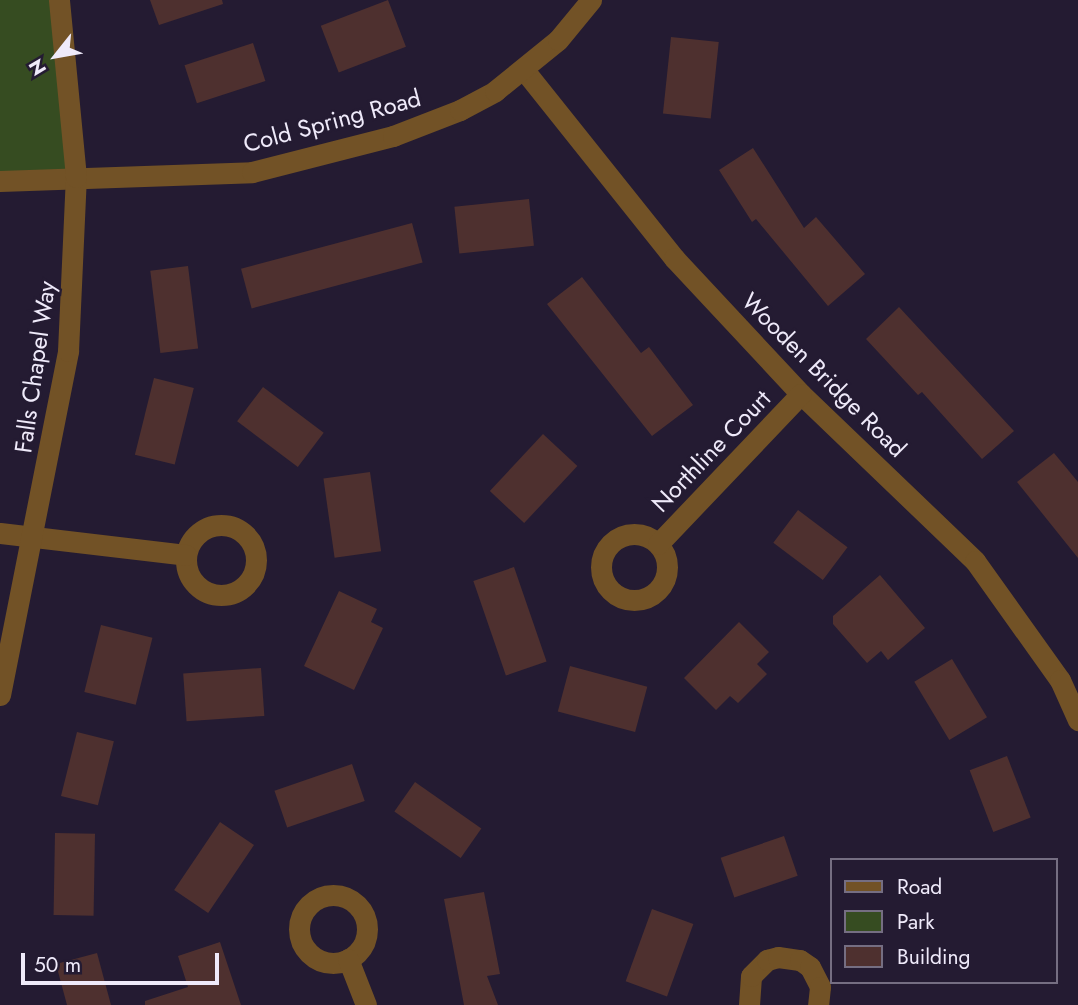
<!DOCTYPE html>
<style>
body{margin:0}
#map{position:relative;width:1078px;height:1005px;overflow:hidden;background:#241b32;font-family:Jost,sans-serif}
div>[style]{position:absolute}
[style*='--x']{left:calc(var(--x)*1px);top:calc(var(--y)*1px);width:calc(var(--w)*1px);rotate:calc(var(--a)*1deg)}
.green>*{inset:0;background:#364c21}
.building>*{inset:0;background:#4e302f;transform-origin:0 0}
.minor>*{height:21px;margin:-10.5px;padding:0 10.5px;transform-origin:10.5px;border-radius:10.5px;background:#725226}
.minor>.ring{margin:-10.5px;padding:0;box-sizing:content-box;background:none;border:21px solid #725226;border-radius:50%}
span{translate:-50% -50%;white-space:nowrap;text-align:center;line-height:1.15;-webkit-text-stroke:5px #241b32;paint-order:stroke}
.street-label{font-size:24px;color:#efeafa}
.legend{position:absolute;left:830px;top:858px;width:228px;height:126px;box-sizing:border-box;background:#241b32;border:2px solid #756e82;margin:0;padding:9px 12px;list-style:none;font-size:21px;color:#efeafa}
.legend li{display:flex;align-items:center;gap:14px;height:35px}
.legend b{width:35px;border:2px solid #756e82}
.north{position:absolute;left:21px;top:21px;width:70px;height:70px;-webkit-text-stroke:5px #241b32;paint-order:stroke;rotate:239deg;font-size:19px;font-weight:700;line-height:28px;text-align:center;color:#efeafa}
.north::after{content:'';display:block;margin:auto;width:24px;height:32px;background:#efeafa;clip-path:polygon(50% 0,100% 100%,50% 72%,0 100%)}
.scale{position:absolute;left:21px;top:953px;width:198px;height:32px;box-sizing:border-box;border:4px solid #efeafa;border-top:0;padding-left:9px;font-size:21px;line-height:24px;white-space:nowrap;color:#efeafa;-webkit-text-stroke:5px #241b32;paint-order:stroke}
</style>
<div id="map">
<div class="green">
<i style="clip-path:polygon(0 0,59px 0,76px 177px,0 181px)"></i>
</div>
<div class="building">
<i style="clip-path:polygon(150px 0,222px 0,223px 4px,159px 25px)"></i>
<i style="left:388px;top:0;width:50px;height:72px;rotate:69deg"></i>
<i style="left:671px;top:37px;width:48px;height:77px;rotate:6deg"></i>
<i style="left:253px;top:43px;width:40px;height:72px;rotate:72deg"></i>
<i style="clip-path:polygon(753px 148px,804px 228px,816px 217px,865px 274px,828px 306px,756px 219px,752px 222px,719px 170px)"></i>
<i style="left:529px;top:199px;width:47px;height:75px;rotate:84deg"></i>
<i style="left:412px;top:223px;width:41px;height:177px;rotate:75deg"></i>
<i style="left:188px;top:266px;width:83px;height:38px;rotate:83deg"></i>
<i style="clip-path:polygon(582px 277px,641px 353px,649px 347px,693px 405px,652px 436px,547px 304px)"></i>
<i style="clip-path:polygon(899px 307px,1014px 431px,982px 459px,922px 392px,918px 395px,866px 339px)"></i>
<i style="left:154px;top:378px;width:41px;height:79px;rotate:14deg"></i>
<i style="left:263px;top:387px;width:76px;height:43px;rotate:37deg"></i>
<i style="left:543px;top:434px;width:47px;height:78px;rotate:43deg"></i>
<i style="clip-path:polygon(1054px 453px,1078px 482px,1078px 558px,1017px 482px)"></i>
<i style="left:370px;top:472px;width:80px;height:47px;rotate:82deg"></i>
<i style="left:798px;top:510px;width:62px;height:41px;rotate:37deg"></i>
<i style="left:514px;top:567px;width:100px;height:43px;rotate:71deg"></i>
<i style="clip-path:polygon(880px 575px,925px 628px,888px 660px,881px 651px,867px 663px,833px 624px,833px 616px)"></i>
<i style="clip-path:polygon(339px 591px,377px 609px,371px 622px,383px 628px,354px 690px,304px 666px)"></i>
<i style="clip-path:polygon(739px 622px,769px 652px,757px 664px,767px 674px,738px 703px,730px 696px,716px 710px,684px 678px)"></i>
<i style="left:101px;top:625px;width:53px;height:69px;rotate:14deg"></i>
<i style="left:952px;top:659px;width:68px;height:44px;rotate:59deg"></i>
<i style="left:570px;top:666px;width:80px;height:47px;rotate:15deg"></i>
<i style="left:261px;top:668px;width:48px;height:78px;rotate:86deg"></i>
<i style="left:77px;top:732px;width:38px;height:66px;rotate:14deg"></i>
<i style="left:1007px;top:756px;width:66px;height:40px;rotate:69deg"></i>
<i style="left:352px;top:764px;width:39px;height:82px;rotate:71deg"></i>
<i style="left:415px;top:782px;width:81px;height:36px;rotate:35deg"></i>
<i style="left:220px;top:822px;width:41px;height:82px;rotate:34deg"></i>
<i style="left:55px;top:833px;width:40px;height:82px;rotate:1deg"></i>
<i style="left:784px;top:836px;width:42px;height:67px;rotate:71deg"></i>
<i style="clip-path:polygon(484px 892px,500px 974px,487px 976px,498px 1005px,464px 1005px,444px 899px)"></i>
<i style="left:652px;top:909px;width:44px;height:77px;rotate:20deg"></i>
<i style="clip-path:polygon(220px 942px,241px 1005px,145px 1005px,145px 1001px,188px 987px,178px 956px)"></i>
<i style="clip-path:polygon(97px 953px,111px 1005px,67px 1005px,56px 964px)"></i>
</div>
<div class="minor">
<i style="--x:524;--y:70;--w:241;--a:51.4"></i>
<i style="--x:674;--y:258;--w:186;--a:47"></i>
<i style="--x:801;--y:394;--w:241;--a:43.8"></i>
<i style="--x:975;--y:561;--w:146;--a:54.5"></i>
<i style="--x:1060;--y:680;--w:44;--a:65.8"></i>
<i style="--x:0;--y:181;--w:252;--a:-2"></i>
<i style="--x:252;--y:172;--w:146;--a:-14.3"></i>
<i style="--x:393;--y:136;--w:72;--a:-21.2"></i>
<i style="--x:460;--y:110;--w:40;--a:-28"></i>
<i style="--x:495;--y:91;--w:81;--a:-39"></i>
<i style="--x:558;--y:40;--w:52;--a:-50.5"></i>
<i class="ring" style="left:186px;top:525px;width:49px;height:49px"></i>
<i style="--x:0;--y:533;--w:187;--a:6.7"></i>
<i class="ring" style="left:601px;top:534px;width:45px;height:45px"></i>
<i style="--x:658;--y:544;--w:207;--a:-46.4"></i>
<i style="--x:0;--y:695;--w:351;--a:-78.8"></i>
<i style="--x:68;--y:351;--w:174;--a:-87.4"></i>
<i style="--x:76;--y:177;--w:178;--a:-95.5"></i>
<i class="ring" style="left:299px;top:895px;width:47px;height:47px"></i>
<i style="--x:348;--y:959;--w:49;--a:68.6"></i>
<i style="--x:749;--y:1005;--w:29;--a:-86"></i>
<i style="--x:751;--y:976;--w:23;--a:-45"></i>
<i style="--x:767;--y:960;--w:11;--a:-15"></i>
<i style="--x:778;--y:957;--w:22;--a:8"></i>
<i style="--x:800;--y:960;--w:12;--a:35"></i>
<i style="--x:810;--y:967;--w:22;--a:63"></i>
<i style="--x:820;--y:987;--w:18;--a:96"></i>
</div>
<div class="street-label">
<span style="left:332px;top:121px;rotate:-15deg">Cold Spring Road</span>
<span style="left:35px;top:367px;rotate:-82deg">Falls Chapel Way</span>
<span style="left:824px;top:375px;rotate:45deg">Wooden Bridge Road</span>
<span style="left:711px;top:451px;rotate:-46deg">Northline Court</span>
</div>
<ul class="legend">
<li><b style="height:9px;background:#725226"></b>Road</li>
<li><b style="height:19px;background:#364c21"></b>Park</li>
<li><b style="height:19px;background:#4e302f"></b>Building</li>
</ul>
<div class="north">N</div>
<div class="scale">50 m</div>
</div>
